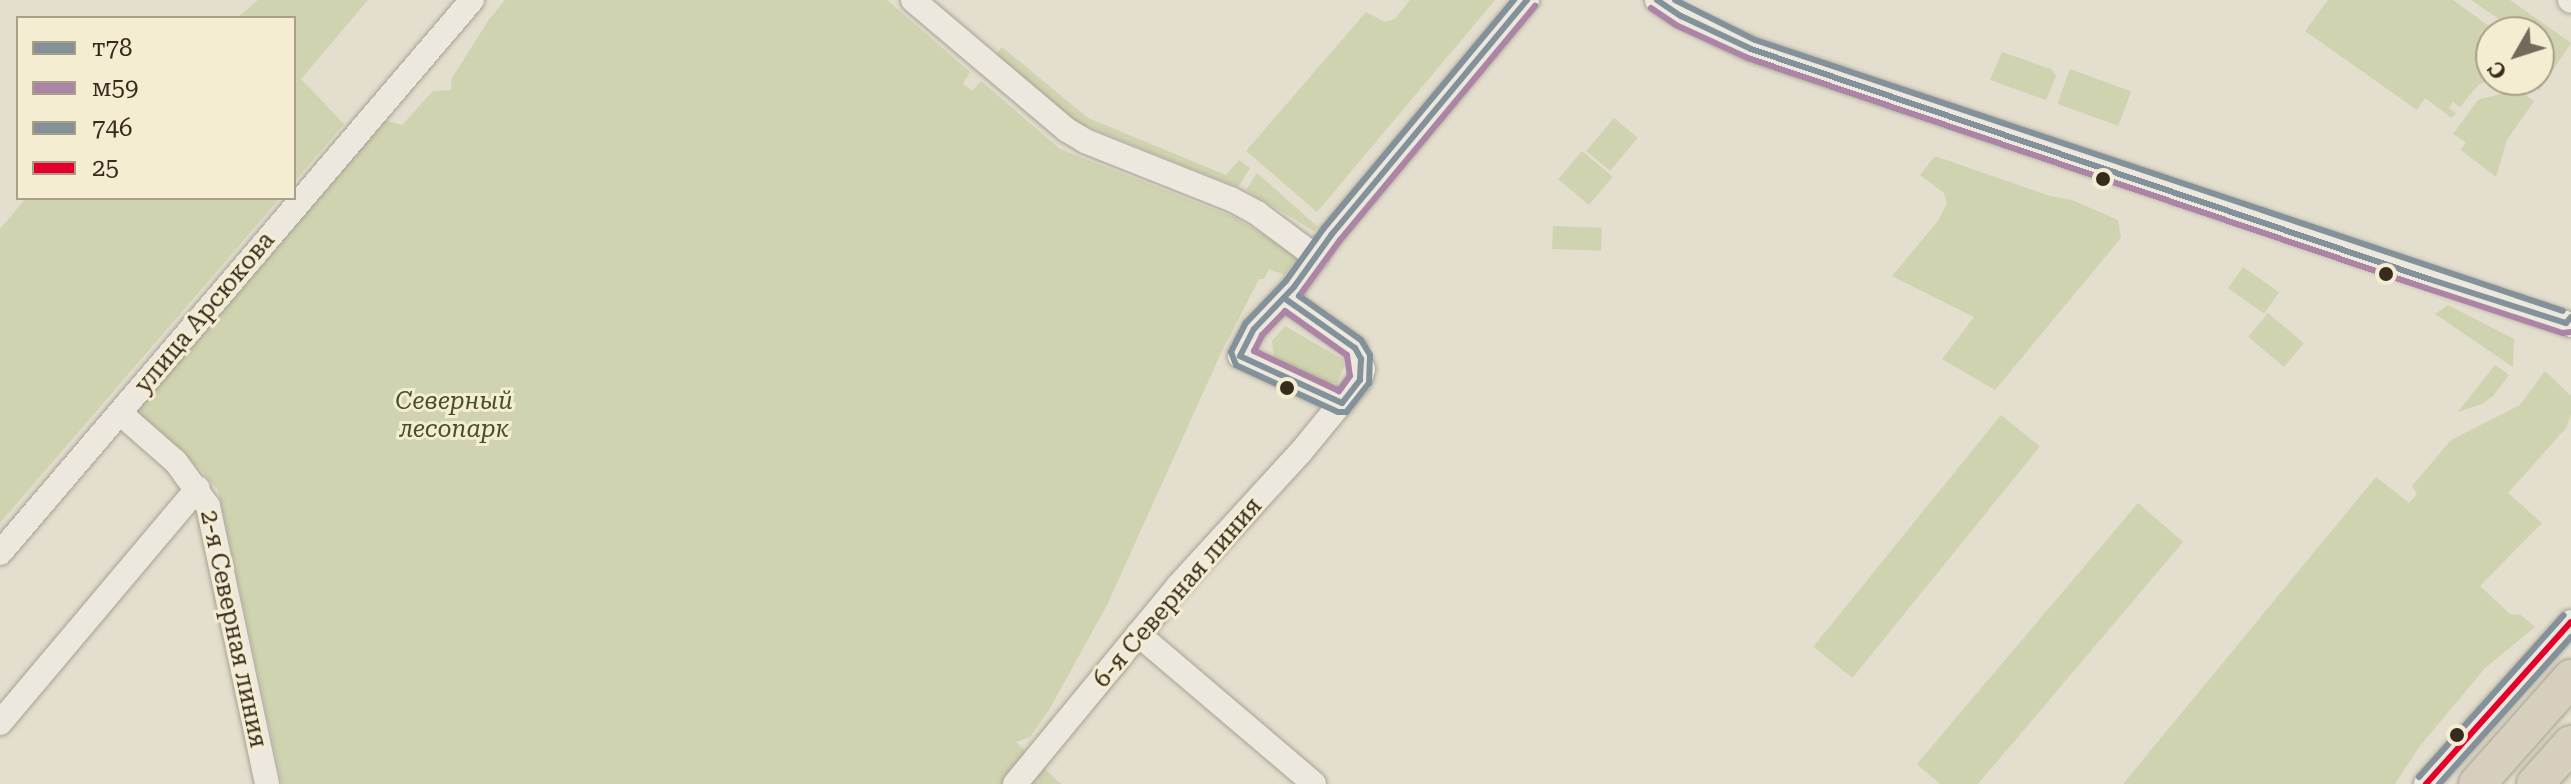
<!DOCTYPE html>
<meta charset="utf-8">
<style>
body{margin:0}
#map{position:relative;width:2571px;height:784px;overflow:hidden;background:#e3decd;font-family:"Roboto Serif",serif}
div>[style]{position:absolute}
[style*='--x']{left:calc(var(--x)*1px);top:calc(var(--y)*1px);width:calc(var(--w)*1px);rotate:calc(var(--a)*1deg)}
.green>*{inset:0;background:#d0d3af;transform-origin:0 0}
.roads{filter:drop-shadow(0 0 2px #a8a295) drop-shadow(0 0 2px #a8a295)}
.minor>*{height:24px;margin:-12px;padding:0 12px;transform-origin:12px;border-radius:12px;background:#ece8de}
.highway>*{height:36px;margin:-18px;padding:0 18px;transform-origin:18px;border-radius:18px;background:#d6cfbe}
.bus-1>*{height:6px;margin:-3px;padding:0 3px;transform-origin:3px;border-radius:3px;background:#83929a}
.bus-2>*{height:6px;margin:-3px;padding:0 3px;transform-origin:3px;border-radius:3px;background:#ac84a6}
.bus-3>*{height:6px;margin:-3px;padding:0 3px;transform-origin:3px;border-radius:3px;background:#83929a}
.bus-4>*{height:6px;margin:-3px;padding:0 3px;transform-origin:3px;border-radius:3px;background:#e4002b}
.bus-5>*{height:6px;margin:-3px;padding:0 3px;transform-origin:3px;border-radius:3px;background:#83929a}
.bus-6>*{height:6px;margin:-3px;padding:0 3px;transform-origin:3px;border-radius:3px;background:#83929a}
.dots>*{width:22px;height:22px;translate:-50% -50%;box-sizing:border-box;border:4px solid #f4edd2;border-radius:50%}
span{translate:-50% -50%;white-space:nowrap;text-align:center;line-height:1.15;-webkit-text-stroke:6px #f4edd2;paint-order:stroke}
.street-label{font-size:24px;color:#372b1e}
.park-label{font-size:24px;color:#445225;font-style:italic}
.legend{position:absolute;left:16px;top:16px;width:280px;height:184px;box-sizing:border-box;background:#f4edd2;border:2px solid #a89f8a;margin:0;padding:10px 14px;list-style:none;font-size:24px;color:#372b1e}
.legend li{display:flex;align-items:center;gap:16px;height:40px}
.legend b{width:40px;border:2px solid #a89f8a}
.north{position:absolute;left:2475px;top:16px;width:80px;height:80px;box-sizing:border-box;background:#f4edd2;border:2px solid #a89f8a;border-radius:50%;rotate:231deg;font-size:22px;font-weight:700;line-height:32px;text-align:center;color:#372b1e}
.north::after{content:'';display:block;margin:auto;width:28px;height:36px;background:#736a5b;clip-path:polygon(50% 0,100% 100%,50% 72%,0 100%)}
</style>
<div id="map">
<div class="green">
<i style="clip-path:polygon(258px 0,368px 0,301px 79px,344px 124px,294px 182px,294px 18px,237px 18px)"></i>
<i style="clip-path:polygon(505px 0,887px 0,970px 72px,963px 84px,972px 91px,981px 81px,1060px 149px,1236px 218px,1299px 256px,1284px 275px,1269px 269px,1264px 279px,1259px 279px,1221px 353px,1107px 605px,1049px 710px,1030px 737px,1016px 742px,1061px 784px,282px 784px,218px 490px,198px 467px,135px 412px,380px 119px,402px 125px,433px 91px,451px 90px,452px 78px,488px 21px)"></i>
<i style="clip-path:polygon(1410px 0,1495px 0,1317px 212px,1246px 151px,1366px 12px,1385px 22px,1395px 19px)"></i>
<i style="clip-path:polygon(2328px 0,2453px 0,2497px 32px,2491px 32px,2491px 80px,2495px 80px,2479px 84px,2460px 107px,2453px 102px,2449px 108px,2456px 113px,2452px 118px,2425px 98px,2417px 110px,2305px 31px)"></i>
<i style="clip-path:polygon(2471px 0,2510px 0,2571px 43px,2539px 91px,2527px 82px,2539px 80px,2539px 32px,2518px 32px)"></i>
<i style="clip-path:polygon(1002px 47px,1088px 118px,1226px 175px,1239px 160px,1250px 168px,1238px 187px,1076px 122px,995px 55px)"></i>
<i style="clip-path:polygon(2002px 52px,2051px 69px,2056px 76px,2046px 100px,1990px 80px)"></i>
<i style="left:2070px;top:69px;width:65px;height:37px;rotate:20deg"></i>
<i style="clip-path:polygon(2511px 91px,2520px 91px,2534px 101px,2507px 140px,2496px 177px,2461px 150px,2466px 142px,2453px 134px,2478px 100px)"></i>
<i style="left:1614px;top:118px;width:31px;height:43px;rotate:40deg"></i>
<i style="left:1582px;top:151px;width:40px;height:37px;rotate:40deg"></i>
<i style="clip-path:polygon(1935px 156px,2050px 196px,2072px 200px,2118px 220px,2121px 238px,1995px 390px,1942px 359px,1974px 317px,1892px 276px,1938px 221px,1947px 204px,1944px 193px,1920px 175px)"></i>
<i style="clip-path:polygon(1257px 173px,1318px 227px,1314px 231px,1246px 190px)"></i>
<i style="clip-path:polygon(26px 198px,280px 198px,0 523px,0 229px)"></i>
<i style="left:1553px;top:226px;width:49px;height:23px;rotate:2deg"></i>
<i style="left:2243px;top:267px;width:44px;height:26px;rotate:35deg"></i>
<i style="clip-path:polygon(2448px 305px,2514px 339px,2513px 367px,2435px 314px)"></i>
<i style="left:2268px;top:313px;width:47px;height:31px;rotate:40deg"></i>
<i style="clip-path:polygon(1285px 326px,1342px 359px,1345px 365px,1337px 383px,1322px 383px,1274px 357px,1272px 341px)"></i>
<i style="clip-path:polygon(2495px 365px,2509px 375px,2493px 396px,2482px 404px,2458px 412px)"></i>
<i style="clip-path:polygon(2545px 371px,2571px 396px,2571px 414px,2566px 428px,2508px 493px,2542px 523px,2480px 586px,2510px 614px,2521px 615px,2535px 627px,2485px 668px,2419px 747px,2395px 784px,2123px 784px,2376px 477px,2409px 503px,2417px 494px,2412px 486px,2451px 440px,2520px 405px)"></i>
<i style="left:2001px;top:415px;width:50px;height:298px;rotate:39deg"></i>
<i style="clip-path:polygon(2138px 503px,2183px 542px,1978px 784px,1940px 784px,1917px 764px)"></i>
</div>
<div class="roads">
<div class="minor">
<i style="--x:913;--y:0;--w:202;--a:40.2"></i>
<i style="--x:1067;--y:130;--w:21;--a:31"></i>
<i style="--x:1085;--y:141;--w:157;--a:21.7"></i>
<i style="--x:1231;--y:199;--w:30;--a:28"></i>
<i style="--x:1257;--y:213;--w:74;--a:36.7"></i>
<i style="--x:1657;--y:0;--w:29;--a:34"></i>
<i style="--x:1681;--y:16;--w:77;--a:25.2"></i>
<i style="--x:1751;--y:49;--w:865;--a:18.6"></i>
<i style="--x:2570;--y:0;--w:1;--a:45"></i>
<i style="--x:1342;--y:403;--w:112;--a:-155.3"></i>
<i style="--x:1240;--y:356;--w:13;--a:-63"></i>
<i style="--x:1246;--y:344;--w:17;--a:-62"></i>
<i style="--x:1254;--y:329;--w:58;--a:-46.4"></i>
<i style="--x:1294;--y:287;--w:65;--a:-54.4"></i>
<i style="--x:1332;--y:234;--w:305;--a:-50.2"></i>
<i style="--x:120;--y:413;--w:74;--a:41.2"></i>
<i style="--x:176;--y:462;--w:54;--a:54"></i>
<i style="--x:208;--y:506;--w:284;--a:78"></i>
<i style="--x:0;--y:553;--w:727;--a:-49.52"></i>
<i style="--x:1138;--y:634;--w:231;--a:40.4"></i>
<i style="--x:0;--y:723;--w:307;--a:-49.9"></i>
<i style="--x:1015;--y:784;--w:256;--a:-50.5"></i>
<i style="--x:1178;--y:586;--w:180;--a:-47.5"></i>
<i style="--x:1300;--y:453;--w:94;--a:-50.6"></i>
<i style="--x:1360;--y:380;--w:11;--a:-75"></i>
<i style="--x:1363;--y:369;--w:22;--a:-111"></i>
<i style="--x:1355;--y:348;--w:87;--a:-144.8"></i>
<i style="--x:2426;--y:784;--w:217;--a:-48.2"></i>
</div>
<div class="highway">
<i style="--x:2477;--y:784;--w:142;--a:-48.4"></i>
<i style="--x:2535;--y:784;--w:54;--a:-48"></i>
</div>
</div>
<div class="bus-1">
<i style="--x:1657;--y:0;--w:29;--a:34"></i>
<i style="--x:1681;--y:16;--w:77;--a:25.2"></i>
<i style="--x:1751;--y:49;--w:716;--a:18.74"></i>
<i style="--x:2429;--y:279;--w:144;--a:17.8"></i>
<i style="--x:2566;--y:323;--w:8;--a:-50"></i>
<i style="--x:1284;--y:298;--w:87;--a:35.2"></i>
<i style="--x:1355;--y:348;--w:13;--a:61"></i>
<i style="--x:1361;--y:359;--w:21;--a:93"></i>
<i style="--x:1360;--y:380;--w:29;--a:128"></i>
<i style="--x:1342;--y:403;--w:112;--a:-155.3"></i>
<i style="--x:1240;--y:356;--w:30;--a:-63"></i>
<i style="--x:1254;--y:329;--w:58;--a:-46.4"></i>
<i style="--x:1294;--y:287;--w:65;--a:-54.4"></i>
<i style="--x:1332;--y:234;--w:305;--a:-50.2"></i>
</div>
<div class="bus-2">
<i style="--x:1651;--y:8;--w:30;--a:34"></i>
<i style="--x:1676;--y:25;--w:79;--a:24.6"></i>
<i style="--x:1748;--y:58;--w:716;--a:18.74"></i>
<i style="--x:2426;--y:288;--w:144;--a:18.2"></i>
<i style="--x:2563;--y:333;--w:8;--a:-7"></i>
<i style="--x:1299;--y:296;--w:69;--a:-53.8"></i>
<i style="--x:1340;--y:240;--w:305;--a:-50.2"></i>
<i style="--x:1285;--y:311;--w:76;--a:35.4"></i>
<i style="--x:1347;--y:355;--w:21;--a:82"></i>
<i style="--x:1350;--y:376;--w:19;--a:126"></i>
<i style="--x:1339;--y:391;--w:94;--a:-154.8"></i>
<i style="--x:1254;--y:351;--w:18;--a:-63"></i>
<i style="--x:1262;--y:335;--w:33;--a:-46"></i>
</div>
<div class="bus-3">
<i style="--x:1675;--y:0;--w:89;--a:26.6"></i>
<i style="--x:1755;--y:40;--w:852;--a:18.54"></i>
<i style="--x:1299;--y:296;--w:76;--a:35.4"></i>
<i style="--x:1361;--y:340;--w:17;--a:59"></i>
<i style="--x:1370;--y:355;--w:28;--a:92"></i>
<i style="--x:1369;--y:383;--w:37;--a:128"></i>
<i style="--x:1346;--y:412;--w:8;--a:180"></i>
<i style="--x:1338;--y:412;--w:112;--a:-155.3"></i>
<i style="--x:1236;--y:365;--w:14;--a:-111"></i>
<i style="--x:1231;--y:352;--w:33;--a:-63"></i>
<i style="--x:1246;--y:323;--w:58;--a:-46.4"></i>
<i style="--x:1286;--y:281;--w:65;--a:-54.4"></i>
<i style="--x:1324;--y:228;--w:297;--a:-50.2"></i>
</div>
<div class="bus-4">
<i style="--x:2426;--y:784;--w:217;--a:-48.2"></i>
</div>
<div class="bus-5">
<i style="--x:2439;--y:784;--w:198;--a:-48.1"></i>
</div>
<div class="bus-6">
<i style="--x:2419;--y:777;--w:217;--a:-48.2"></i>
</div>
<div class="dots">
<i style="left:2103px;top:179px;background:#372b1e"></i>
<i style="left:2386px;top:274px;background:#372b1e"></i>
<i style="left:1287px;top:388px;background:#372b1e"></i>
<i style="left:2457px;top:735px;background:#372b1e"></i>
</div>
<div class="street-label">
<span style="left:205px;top:313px;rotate:-50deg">улица Арсюкова</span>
<span style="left:1178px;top:593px;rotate:-49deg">6-я Северная линия</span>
<span style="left:233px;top:629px;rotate:78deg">2-я Северная линия</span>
</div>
<div class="park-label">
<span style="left:454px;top:416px">Северный<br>лесопарк</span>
</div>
<ul class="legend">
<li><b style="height:10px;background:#83929a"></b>т78</li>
<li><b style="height:10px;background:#ac84a6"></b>м59</li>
<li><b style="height:10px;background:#83929a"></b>746</li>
<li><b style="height:10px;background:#e4002b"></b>25</li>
</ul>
<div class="north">С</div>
</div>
